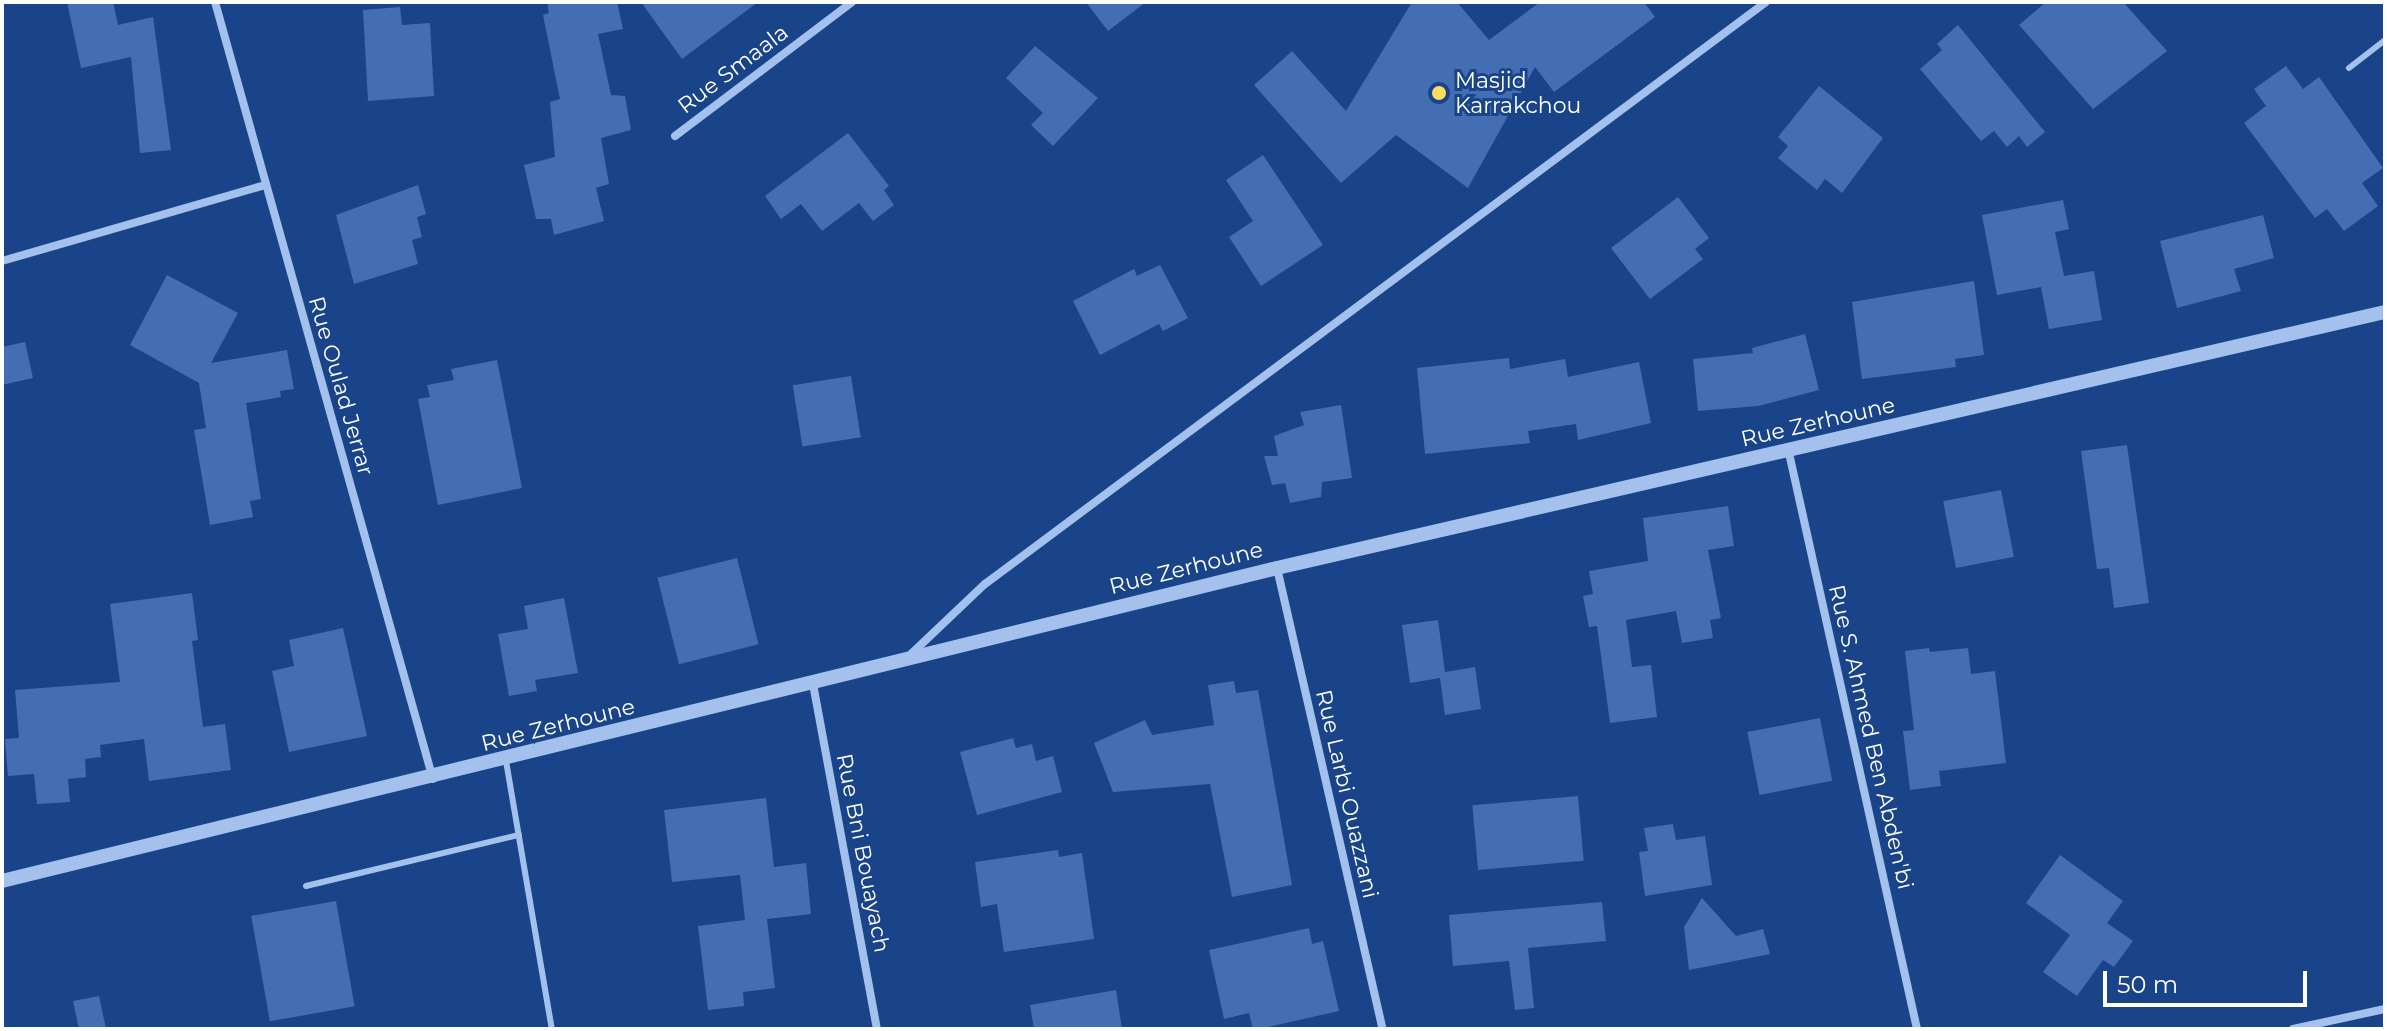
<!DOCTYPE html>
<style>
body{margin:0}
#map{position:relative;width:2387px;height:1031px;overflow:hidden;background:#1a448a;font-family:Montserrat,sans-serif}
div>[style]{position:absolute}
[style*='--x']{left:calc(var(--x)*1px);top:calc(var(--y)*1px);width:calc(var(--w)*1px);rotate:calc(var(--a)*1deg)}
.building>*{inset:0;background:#436eb3;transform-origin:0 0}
.service>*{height:6px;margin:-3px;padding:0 3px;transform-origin:3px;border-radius:3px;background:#a4c1ed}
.minor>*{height:8px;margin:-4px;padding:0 4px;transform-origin:4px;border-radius:4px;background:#a4c1ed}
.tertiary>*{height:14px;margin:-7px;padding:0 7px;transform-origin:7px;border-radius:7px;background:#a4c1ed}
.dots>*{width:22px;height:22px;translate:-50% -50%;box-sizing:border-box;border:4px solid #1a448a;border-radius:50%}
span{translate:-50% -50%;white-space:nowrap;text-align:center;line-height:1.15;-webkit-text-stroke:6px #1a448a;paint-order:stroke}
.street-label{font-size:22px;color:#fff}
.poi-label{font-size:22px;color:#fff}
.left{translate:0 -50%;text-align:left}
.frame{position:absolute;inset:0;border:4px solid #fff;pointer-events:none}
.scale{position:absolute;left:2103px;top:971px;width:204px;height:36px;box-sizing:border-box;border:4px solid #fff;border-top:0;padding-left:10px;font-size:24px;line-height:28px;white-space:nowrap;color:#fff;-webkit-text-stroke:6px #1a448a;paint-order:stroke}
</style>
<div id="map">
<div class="building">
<i style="clip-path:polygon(67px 2px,113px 2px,118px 25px,153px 17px,171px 150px,140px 153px,131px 57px,81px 68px)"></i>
<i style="clip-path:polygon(547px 2px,617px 2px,623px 29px,598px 34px,611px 95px,625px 96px,631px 130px,601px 138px,609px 184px,596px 188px,604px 221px,554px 235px,551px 219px,536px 219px,524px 165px,555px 157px,550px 102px,560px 99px,543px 15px,549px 13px)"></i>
<i style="clip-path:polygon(641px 2px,758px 2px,682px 59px)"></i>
<i style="clip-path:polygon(1086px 2px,1146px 2px,1108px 31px)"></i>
<i style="clip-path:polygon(1412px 2px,1457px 2px,1489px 40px,1540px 2px,1644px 2px,1655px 17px,1554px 92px,1535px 67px,1468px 188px,1396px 135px,1341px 183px,1254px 85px,1292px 51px,1346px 111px)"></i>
<i style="clip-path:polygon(2046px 2px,2123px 2px,2167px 51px,2093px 109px,2019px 25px)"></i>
<i style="clip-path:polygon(400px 7px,402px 25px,430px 23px,434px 96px,368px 101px,363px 10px)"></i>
<i style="clip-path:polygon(1958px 25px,2045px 132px,2027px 147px,2019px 136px,2007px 147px,1994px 131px,1981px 141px,1920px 69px,1942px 50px,1937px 44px)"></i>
<i style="clip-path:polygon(1035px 46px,1098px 98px,1053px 146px,1031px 125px,1043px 113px,1006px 78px)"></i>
<i style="clip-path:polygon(2286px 66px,2303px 89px,2319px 77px,2383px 168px,2362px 183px,2378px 206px,2344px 231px,2327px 209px,2315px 218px,2244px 123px,2266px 106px,2254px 89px)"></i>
<i style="clip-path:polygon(1819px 86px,1883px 138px,1842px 193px,1825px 179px,1817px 190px,1778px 158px,1788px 146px,1778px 137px)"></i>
<i style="clip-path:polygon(848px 133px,889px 186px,884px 190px,894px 205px,873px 221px,859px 203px,822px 231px,801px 204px,781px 219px,765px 196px)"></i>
<i style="clip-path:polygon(1263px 155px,1323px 245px,1261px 286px,1229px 237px,1253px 221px,1226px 180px)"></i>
<i style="clip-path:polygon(418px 185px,426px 214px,417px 217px,422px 237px,412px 240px,418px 264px,354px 284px,336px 215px)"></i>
<i style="clip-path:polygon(1678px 197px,1709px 238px,1695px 249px,1703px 259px,1650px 299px,1611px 248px)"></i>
<i style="clip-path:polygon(2063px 200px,2069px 229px,2055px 232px,2064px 276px,2094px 271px,2102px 320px,2049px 329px,2041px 287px,1997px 295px,1982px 215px)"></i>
<i style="clip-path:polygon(2263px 215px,2274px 258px,2234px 269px,2241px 291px,2177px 308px,2160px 241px)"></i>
<i style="clip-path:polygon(1160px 265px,1188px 318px,1163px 331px,1159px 324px,1100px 355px,1073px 301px,1134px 269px,1137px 276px)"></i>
<i style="clip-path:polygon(167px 275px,238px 313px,211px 363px,287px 350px,294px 389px,280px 391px,281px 397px,246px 403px,261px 499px,250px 501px,253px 517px,210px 525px,194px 430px,206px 428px,199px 383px,130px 345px)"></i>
<i style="clip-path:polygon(1974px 281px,1984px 355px,1955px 359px,1956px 367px,1862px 379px,1852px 302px)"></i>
<i style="clip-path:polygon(1805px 334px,1819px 390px,1758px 406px,1698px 411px,1693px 359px,1753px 353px,1752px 348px)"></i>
<i style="clip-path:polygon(25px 342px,33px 378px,2px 385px,2px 347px)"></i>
<i style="clip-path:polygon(1509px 358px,1510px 369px,1565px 359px,1568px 377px,1639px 362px,1651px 423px,1578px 440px,1576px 424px,1528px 431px,1530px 443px,1425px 454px,1417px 368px)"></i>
<i style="clip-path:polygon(497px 360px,522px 488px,438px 505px,418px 399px,430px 397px,427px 385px,454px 380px,451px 369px)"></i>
<i style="left:851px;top:376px;width:62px;height:59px;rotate:81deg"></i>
<i style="clip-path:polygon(1341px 405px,1352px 478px,1322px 482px,1321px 497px,1290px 503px,1285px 483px,1272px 485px,1264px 456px,1278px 456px,1274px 436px,1304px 425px,1300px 412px)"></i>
<i style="clip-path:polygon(2127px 445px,2149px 603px,2114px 608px,2109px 568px,2097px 569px,2081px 451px)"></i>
<i style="left:2001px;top:490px;width:68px;height:59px;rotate:79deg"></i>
<i style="clip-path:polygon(1728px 506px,1734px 546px,1708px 550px,1721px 618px,1710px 620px,1713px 638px,1682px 643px,1676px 611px,1626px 620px,1632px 667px,1651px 665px,1657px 717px,1610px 723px,1597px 626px,1589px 627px,1583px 596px,1593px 594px,1589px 571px,1648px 561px,1643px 518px)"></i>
<i style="left:737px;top:558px;width:89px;height:82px;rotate:76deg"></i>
<i style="clip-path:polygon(192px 593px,198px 640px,192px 641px,203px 727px,225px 724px,231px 770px,149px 781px,144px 739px,100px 745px,101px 757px,85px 759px,86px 777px,68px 779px,70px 802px,37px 804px,34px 774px,8px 776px,5px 739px,19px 738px,15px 690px,120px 682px,110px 604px)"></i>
<i style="clip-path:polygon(564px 598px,578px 673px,535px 680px,537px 691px,509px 696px,498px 634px,528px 629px,524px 606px)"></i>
<i style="clip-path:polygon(1438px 620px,1445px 672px,1475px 667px,1481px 709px,1445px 715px,1440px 678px,1410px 683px,1402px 625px)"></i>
<i style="clip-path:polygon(343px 628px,367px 736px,289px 752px,272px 671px,294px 666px,289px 640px)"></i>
<i style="clip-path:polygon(1929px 648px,1930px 652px,1968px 648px,1971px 674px,1995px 671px,2006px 763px,1939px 771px,1941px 786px,1910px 790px,1903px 731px,1914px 730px,1905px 651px)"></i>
<i style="clip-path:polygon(1234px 681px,1236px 693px,1258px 690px,1292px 885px,1232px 897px,1210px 784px,1113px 792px,1094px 743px,1145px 720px,1152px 735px,1214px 725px,1208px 685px)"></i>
<i style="left:1820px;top:718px;width:64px;height:74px;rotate:79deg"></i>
<i style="clip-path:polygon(1013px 738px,1016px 748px,1032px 744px,1036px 761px,1053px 756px,1062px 792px,977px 815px,960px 752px)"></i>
<i style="left:1578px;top:796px;width:65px;height:106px;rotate:85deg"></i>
<i style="clip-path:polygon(766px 798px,774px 867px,806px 863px,811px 914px,767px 919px,775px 988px,743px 992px,744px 1006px,708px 1010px,698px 926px,745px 920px,740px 875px,672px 882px,664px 810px)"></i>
<i style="clip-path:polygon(1673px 824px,1676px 840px,1705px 836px,1712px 885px,1645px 896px,1639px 852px,1648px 851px,1644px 828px)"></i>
<i style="clip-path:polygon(1058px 850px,1059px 857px,1082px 853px,1094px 939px,1004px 952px,997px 904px,981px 907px,975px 862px)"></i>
<i style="clip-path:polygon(2060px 855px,2123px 901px,2107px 923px,2133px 941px,2114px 967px,2103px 960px,2077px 996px,2043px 972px,2070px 935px,2026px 903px)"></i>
<i style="clip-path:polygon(1702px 898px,1736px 936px,1763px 929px,1770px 954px,1689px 970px,1684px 927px)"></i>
<i style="left:336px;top:901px;width:107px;height:86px;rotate:80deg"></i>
<i style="clip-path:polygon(1602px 902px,1606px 941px,1528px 948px,1534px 1008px,1515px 1010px,1509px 961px,1453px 966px,1449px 915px)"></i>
<i style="clip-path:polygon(1309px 928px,1312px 944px,1323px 941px,1339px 1011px,1259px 1029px,1253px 1029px,1249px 1013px,1224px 1019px,1209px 950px)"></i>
<i style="clip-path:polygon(1116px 990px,1122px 1029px,1034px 1029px,1030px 1005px)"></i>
<i style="clip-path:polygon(99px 996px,106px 1029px,79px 1029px,73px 1001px)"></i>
</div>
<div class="service">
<i style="--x:2349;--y:68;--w:46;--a:-37.9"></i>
<i style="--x:506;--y:761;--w:272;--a:80.3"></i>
<i style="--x:306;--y:886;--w:219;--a:-13.5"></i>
</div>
<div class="minor">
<i style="--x:215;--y:2;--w:807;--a:74.33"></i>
<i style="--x:675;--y:136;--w:222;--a:-37.1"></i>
<i style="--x:2;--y:261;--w:274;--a:-16.1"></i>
<i style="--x:1789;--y:453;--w:590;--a:77.47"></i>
<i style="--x:1277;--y:568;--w:473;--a:77.1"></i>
<i style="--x:909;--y:656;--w:105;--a:-43.5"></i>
<i style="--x:985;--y:584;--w:974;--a:-36.69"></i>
<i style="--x:813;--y:684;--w:351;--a:79.5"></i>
<i style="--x:2293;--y:1029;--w:94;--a:-12.3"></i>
</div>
<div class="tertiary">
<i style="--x:2;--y:881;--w:1313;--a:-13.79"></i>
<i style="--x:1277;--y:568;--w:1137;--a:-13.01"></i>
</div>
<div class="dots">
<i style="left:1439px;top:93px;background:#ffdb60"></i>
</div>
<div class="street-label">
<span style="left:733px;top:69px;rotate:-37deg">Rue Smaala</span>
<span style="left:341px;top:386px;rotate:74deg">Rue Oulad Jerrar</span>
<span style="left:1818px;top:422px;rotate:-13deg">Rue Zerhoune</span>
<span style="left:1186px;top:568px;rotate:-14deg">Rue Zerhoune</span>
<span style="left:558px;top:725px;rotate:-14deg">Rue Zerhoune</span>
<span style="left:1871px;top:737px;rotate:77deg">Rue S. Ahmed Ben Abden'bi</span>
<span style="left:1347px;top:794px;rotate:77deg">Rue Larbi Ouazzani</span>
<span style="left:863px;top:853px;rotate:79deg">Rue Bni Bouayach</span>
</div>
<div class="poi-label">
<span class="left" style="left:1455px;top:93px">Masjid<br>Karrakchou</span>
</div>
<div class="frame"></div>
<div class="scale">50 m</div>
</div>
